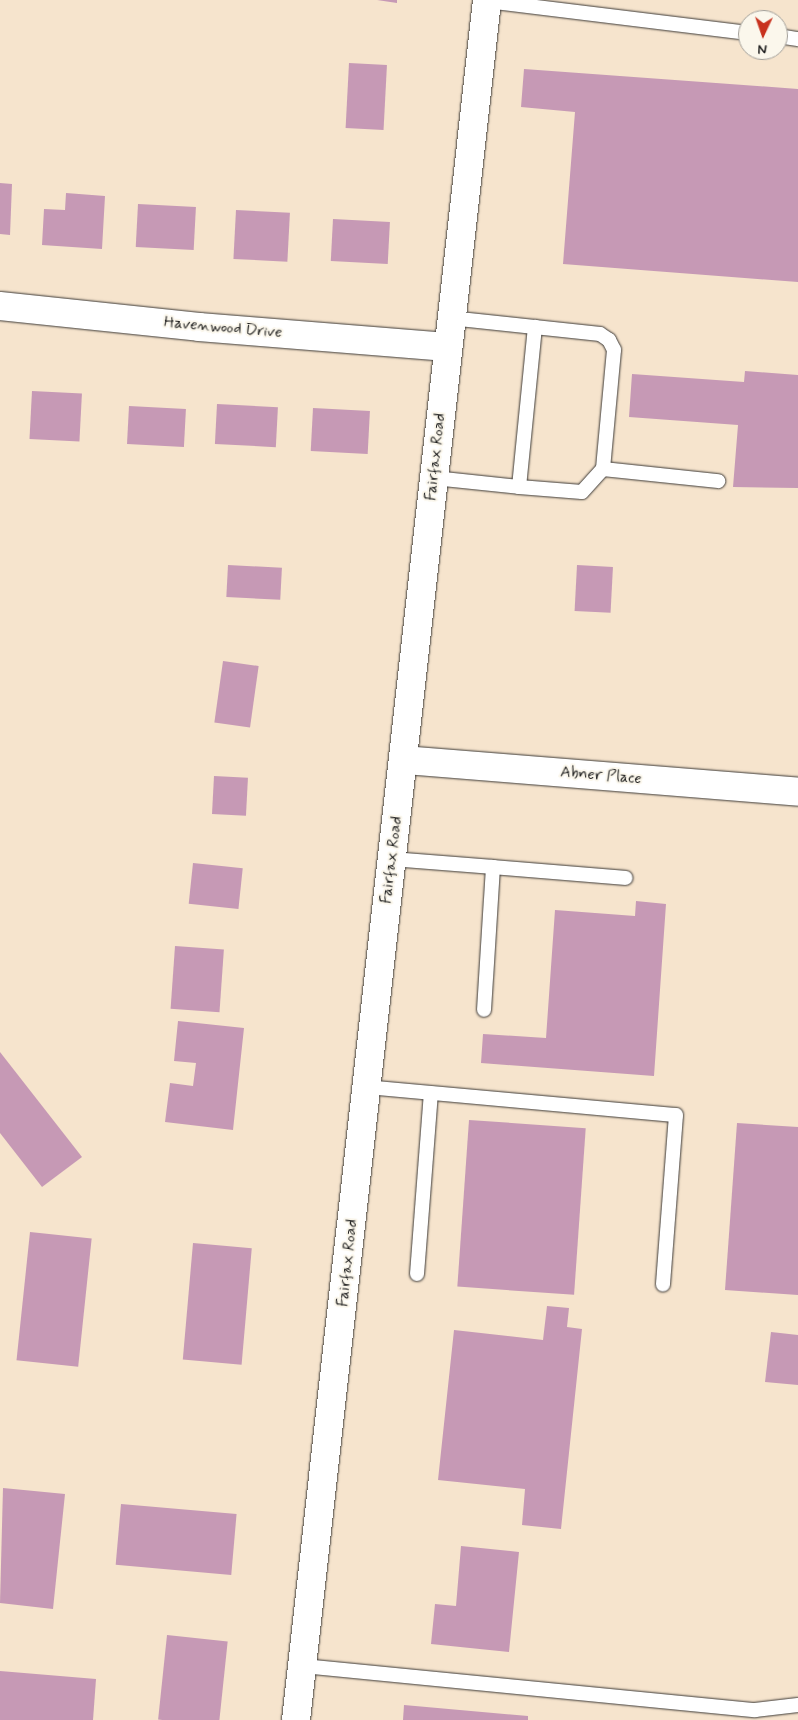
<!DOCTYPE html>
<style>
body{margin:0}
#map{position:relative;width:798px;height:1720px;overflow:hidden;background:#f6e4cd;font-family:Mynerve,sans-serif}
div>[style]{position:absolute}
[style*='--x']{left:calc(var(--x)*1px);top:calc(var(--y)*1px);width:calc(var(--w)*1px);rotate:calc(var(--a)*1deg)}
.building>*{inset:0;background:#c699b5;transform-origin:0 0}
.roads{filter:drop-shadow(0 0 1px #3d3a37) drop-shadow(0 0 1px #3d3a37)}
.service>*{height:14px;margin:-7px;padding:0 7px;transform-origin:7px;border-radius:7px;background:#fff}
.minor>*{height:28px;margin:-14px;padding:0 14px;transform-origin:14px;border-radius:14px;background:#fff}
.tertiary>*{height:28px;margin:-14px;padding:0 14px;transform-origin:14px;border-radius:14px;background:#fff}
span{translate:-50% -50%;white-space:nowrap;text-align:center;line-height:1.15;-webkit-text-stroke:4px #fbf7ec;paint-order:stroke}
.street-label{font-size:16px;color:#1c1c1c}
.north{position:absolute;left:738px;top:10px;width:50px;height:50px;box-sizing:border-box;background:#fbf7ec;border:1px solid #a29f99;border-radius:50%;rotate:183deg;font-size:14px;font-weight:700;line-height:20px;text-align:center;color:#1c1c1c}
.north::after{content:'';display:block;margin:auto;width:18px;height:22px;background:#c8321e;clip-path:polygon(50% 0,100% 100%,50% 72%,0 100%)}
</style>
<div id="map">
<div class="building">
<i style="clip-path:polygon(377px 0,397px 0,397px 3px)"></i>
<i style="left:349px;top:63px;width:38px;height:65px;rotate:3deg"></i>
<i style="clip-path:polygon(524px 69px,798px 89px,798px 282px,563px 264px,575px 112px,521px 107px)"></i>
<i style="clip-path:polygon(0 183px,12px 184px,10px 235px,0 234px)"></i>
<i style="clip-path:polygon(66px 193px,105px 196px,102px 249px,42px 245px,44px 209px,65px 210px)"></i>
<i style="left:138px;top:204px;width:58px;height:43px;rotate:3deg"></i>
<i style="left:236px;top:210px;width:54px;height:49px;rotate:3deg"></i>
<i style="left:333px;top:219px;width:57px;height:42px;rotate:3deg"></i>
<i style="clip-path:polygon(745px 371px,798px 375px,798px 488px,733px 487px,738px 425px,629px 417px,632px 374px,744px 382px)"></i>
<i style="left:32px;top:391px;width:50px;height:48px;rotate:3deg"></i>
<i style="left:217px;top:404px;width:61px;height:40px;rotate:3deg"></i>
<i style="left:129px;top:406px;width:57px;height:38px;rotate:3deg"></i>
<i style="left:313px;top:408px;width:57px;height:43px;rotate:3deg"></i>
<i style="left:228px;top:565px;width:54px;height:32px;rotate:3deg"></i>
<i style="left:577px;top:565px;width:36px;height:46px;rotate:3deg"></i>
<i style="left:223px;top:661px;width:36px;height:62px;rotate:8deg"></i>
<i style="left:214px;top:776px;width:34px;height:38px;rotate:3deg"></i>
<i style="left:193px;top:863px;width:50px;height:41px;rotate:6deg"></i>
<i style="clip-path:polygon(636px 901px,666px 904px,654px 1076px,481px 1063px,483px 1034px,546px 1038px,555px 910px,635px 916px)"></i>
<i style="left:175px;top:946px;width:49px;height:63px;rotate:4deg"></i>
<i style="clip-path:polygon(178px 1021px,244px 1028px,233px 1130px,165px 1122px,170px 1083px,193px 1086px,196px 1063px,174px 1061px)"></i>
<i style="clip-path:polygon(0 1052px,82px 1157px,42px 1187px,0 1133px)"></i>
<i style="left:469px;top:1120px;width:117px;height:167px;rotate:4deg"></i>
<i style="clip-path:polygon(737px 1123px,798px 1127px,798px 1295px,725px 1290px)"></i>
<i style="left:30px;top:1232px;width:62px;height:129px;rotate:6deg"></i>
<i style="left:193px;top:1243px;width:59px;height:117px;rotate:5deg"></i>
<i style="clip-path:polygon(547px 1306px,569px 1308px,567px 1327px,582px 1329px,561px 1529px,522px 1525px,525px 1489px,438px 1480px,454px 1330px,543px 1340px)"></i>
<i style="clip-path:polygon(771px 1332px,798px 1335px,798px 1385px,765px 1382px)"></i>
<i style="clip-path:polygon(3px 1488px,65px 1494px,53px 1609px,0 1603px)"></i>
<i style="left:121px;top:1504px;width:116px;height:61px;rotate:5deg"></i>
<i style="clip-path:polygon(461px 1546px,519px 1552px,509px 1652px,431px 1644px,435px 1604px,456px 1606px)"></i>
<i style="left:167px;top:1635px;width:61px;height:85px;rotate:6deg"></i>
<i style="clip-path:polygon(0 1671px,96px 1679px,93px 1720px,0 1720px)"></i>
<i style="clip-path:polygon(404px 1705px,528px 1716px,528px 1720px,403px 1720px)"></i>
</div>
<div class="roads">
<div class="service">
<i style="--x:487;--y:1;--w:263;--a:7"></i>
<i style="--x:778;--y:36;--w:20;--a:9"></i>
<i style="--x:450;--y:318;--w:151;--a:6.1"></i>
<i style="--x:600;--y:334;--w:11;--a:34"></i>
<i style="--x:609;--y:340;--w:11;--a:63"></i>
<i style="--x:614;--y:350;--w:120;--a:95.3"></i>
<i style="--x:603;--y:469;--w:116;--a:6"></i>
<i style="--x:434;--y:478;--w:85;--a:6"></i>
<i style="--x:519;--y:487;--w:161;--a:-84.3"></i>
<i style="--x:519;--y:487;--w:63;--a:4.5"></i>
<i style="--x:582;--y:492;--w:31;--a:-48"></i>
<i style="--x:392;--y:859;--w:101;--a:4.5"></i>
<i style="--x:493;--y:867;--w:143;--a:93.6"></i>
<i style="--x:493;--y:867;--w:133;--a:4.7"></i>
<i style="--x:366;--y:1087;--w:311;--a:5.2"></i>
<i style="--x:676;--y:1115;--w:170;--a:94.4"></i>
<i style="--x:417;--y:1274;--w:181;--a:-85.6"></i>
<i style="--x:303;--y:1666;--w:454;--a:5.6"></i>
<i style="--x:755;--y:1710;--w:43;--a:-6.6"></i>
</div>
<div class="minor">
<i style="--x:0;--y:306;--w:200;--a:6"></i>
<i style="--x:199;--y:327;--w:249;--a:4.6"></i>
<i style="--x:404;--y:760;--w:395;--a:4.6"></i>
</div>
<div class="tertiary">
<i style="--x:296;--y:1720;--w:1731;--a:-83.66"></i>
</div>
</div>
<div class="street-label">
<span style="left:223px;top:328px;rotate:5deg">Havenwood Drive</span>
<span style="left:436px;top:457px;rotate:-84deg">Fairfax Road</span>
<span style="left:601px;top:776px;rotate:5deg">Abner Place</span>
<span style="left:392px;top:860px;rotate:-83deg">Fairfax Road</span>
<span style="left:348px;top:1263px;rotate:-84deg">Fairfax Road</span>
</div>
<div class="north">N</div>
</div>
